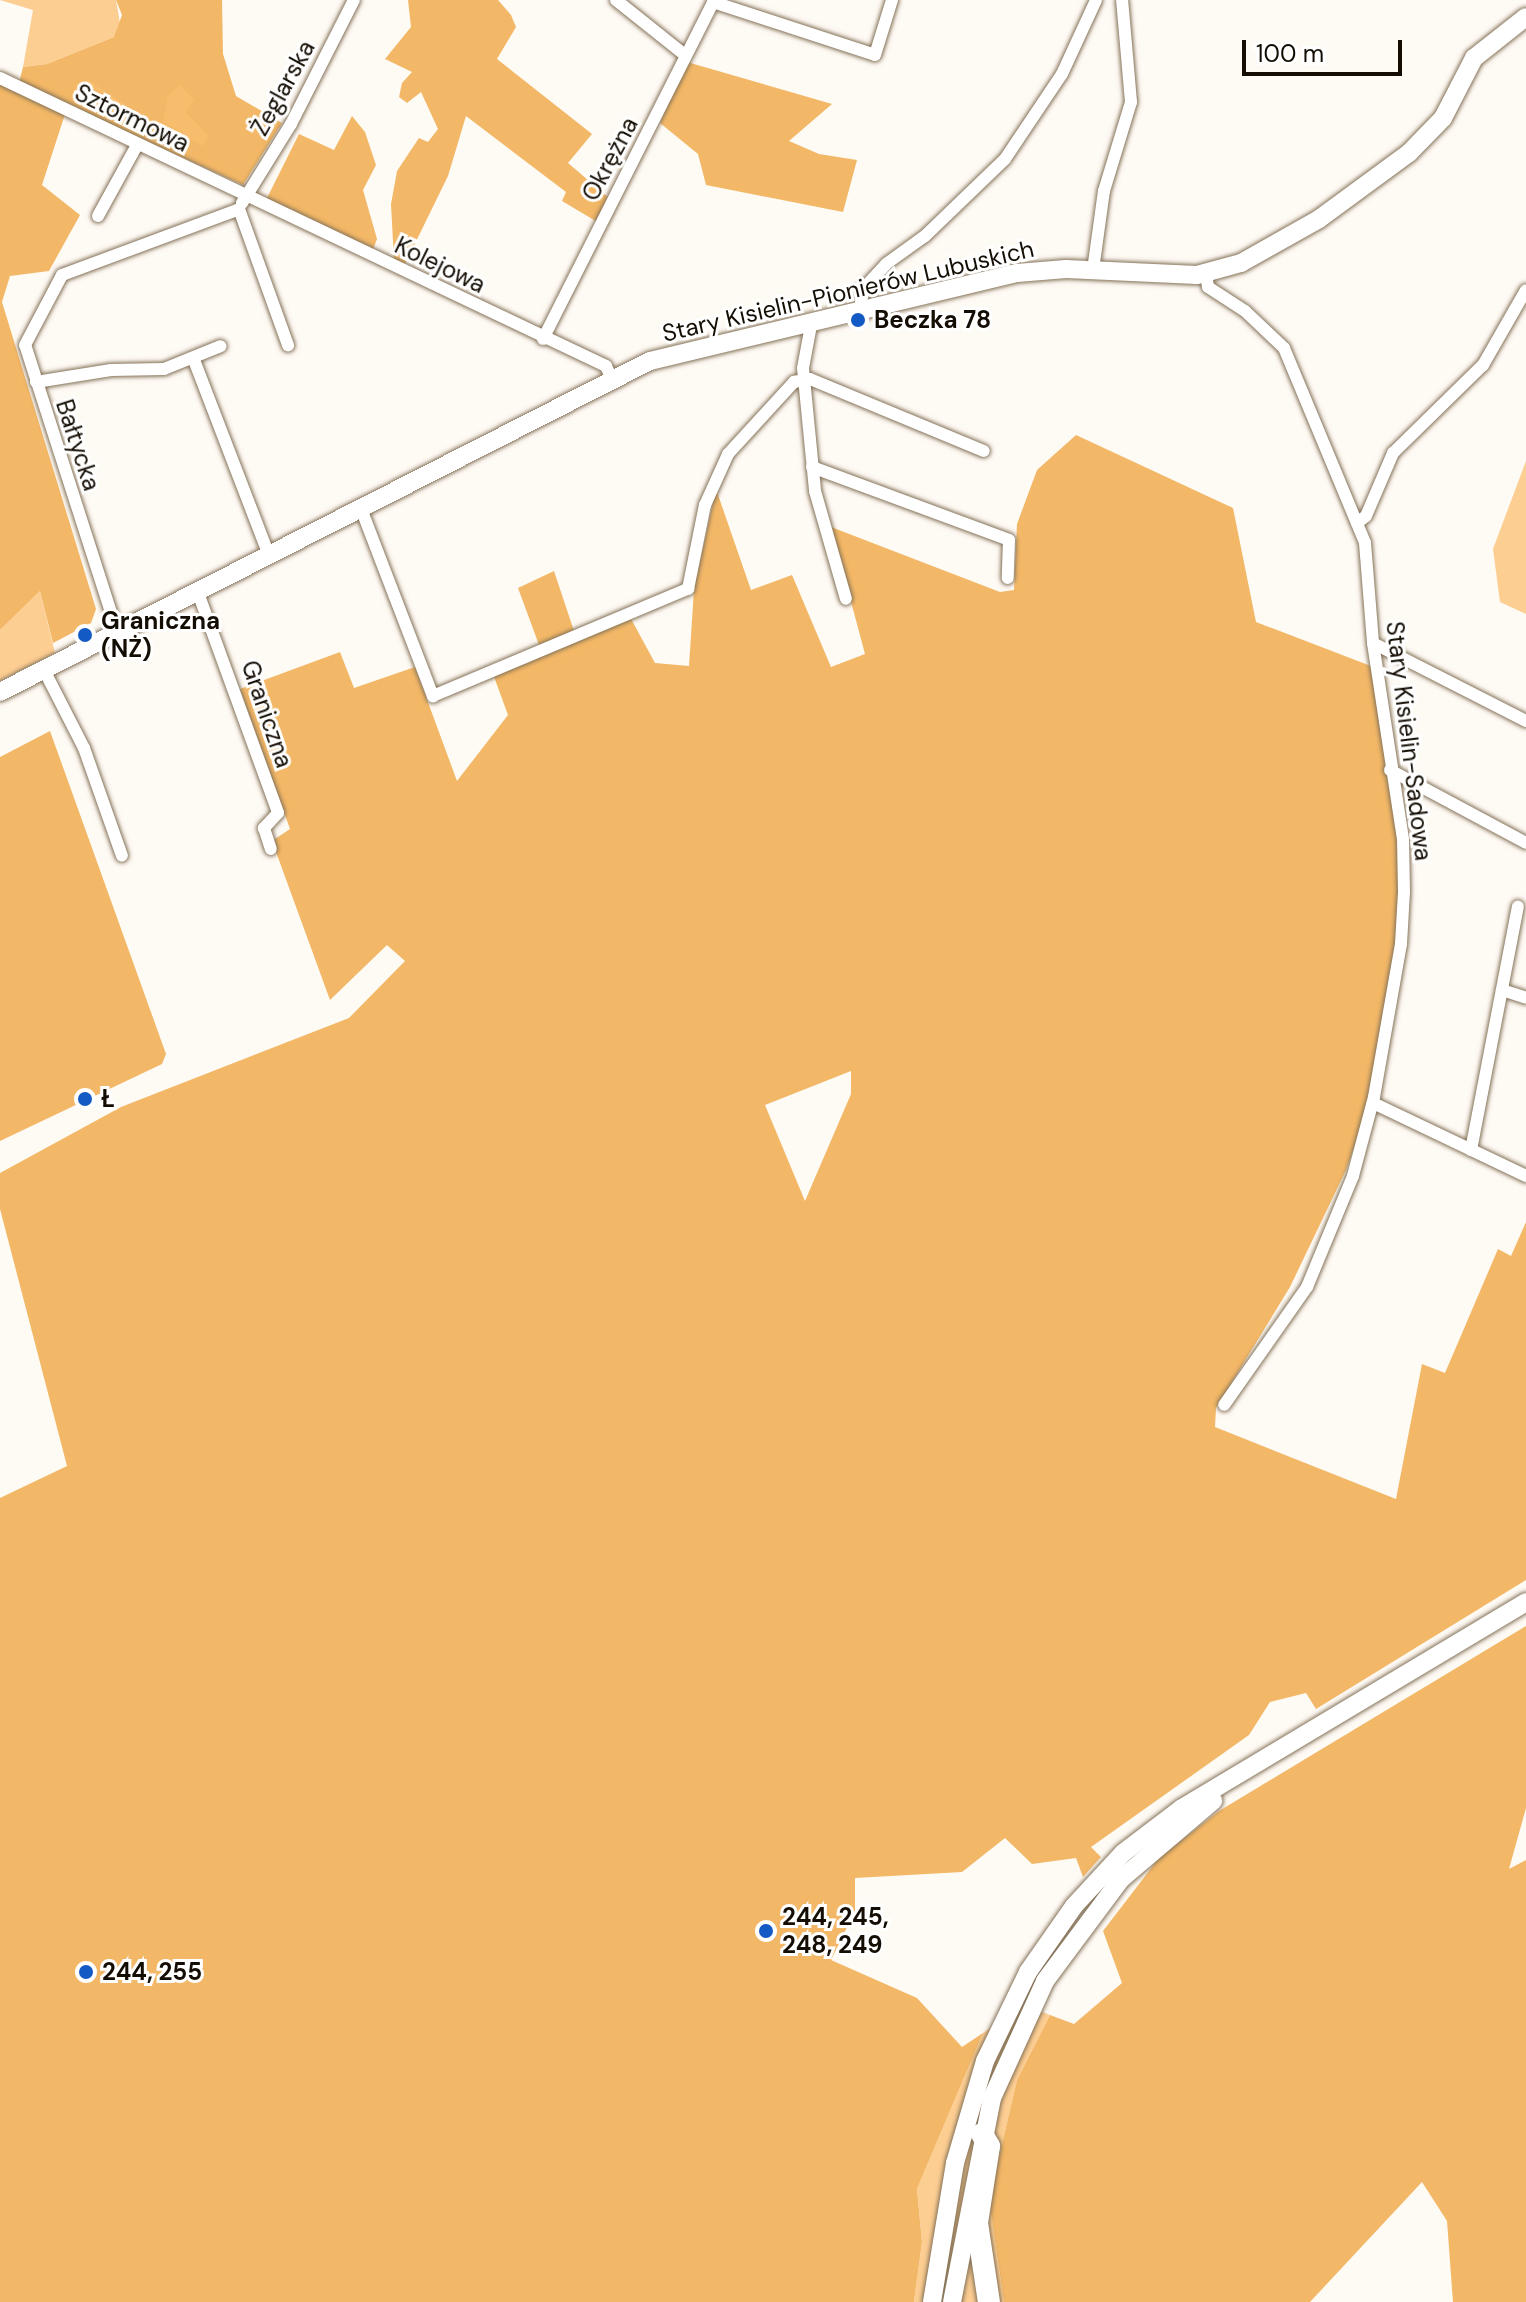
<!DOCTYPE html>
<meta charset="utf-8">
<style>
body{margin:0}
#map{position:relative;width:1526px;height:2302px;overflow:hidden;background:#fefaf4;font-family:"DM Sans",sans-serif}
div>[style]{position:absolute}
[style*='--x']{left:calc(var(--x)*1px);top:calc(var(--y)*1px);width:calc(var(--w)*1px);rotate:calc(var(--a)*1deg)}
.green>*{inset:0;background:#fdce92}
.forest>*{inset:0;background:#f3b867}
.water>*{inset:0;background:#f8bd6c}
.stream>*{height:3px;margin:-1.5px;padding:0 1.5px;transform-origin:1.5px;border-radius:1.5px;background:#f8bd6c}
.roads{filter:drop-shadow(0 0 2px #857258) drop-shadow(0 0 2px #857258)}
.street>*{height:12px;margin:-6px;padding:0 6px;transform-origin:6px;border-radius:6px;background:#fff}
.secondary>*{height:18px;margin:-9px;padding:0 9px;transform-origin:9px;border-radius:9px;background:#fff}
.highway>*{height:22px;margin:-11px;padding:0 11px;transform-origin:11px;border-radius:11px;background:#fff}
.dots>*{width:22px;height:22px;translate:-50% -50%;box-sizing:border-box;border:4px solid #fff;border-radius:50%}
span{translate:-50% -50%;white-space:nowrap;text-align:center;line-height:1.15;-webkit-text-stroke:6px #fff;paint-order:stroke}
.street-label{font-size:24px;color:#140d04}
.poi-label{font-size:24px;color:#140d04;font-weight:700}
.left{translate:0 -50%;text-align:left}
.scale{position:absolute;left:1242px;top:40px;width:160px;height:36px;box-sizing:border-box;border:4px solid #140d04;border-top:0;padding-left:10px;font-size:24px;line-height:28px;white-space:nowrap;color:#140d04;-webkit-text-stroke:6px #fff;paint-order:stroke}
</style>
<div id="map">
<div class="green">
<i style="clip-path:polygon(0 0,116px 0,121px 29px,114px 37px,47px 64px,23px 67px,33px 10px)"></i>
<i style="clip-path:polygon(1526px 461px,1526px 614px,1500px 602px,1493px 549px)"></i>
<i style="clip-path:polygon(40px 591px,55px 653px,0 681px,0 630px)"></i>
<i style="clip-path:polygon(1025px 2005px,1050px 2015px,1017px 2080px,989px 2200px,1004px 2302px,914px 2302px,922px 2242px,917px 2189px,983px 2033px)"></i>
</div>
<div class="forest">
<i style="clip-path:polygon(116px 0,222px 0,223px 54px,236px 96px,282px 123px,243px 185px,68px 105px,42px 185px,80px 215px,49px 271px,10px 276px,2px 302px,96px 609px,91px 623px,53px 643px,40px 591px,0 630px,0 83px,17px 91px,23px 67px,47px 64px,114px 37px,122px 15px)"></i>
<i style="clip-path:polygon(408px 0,498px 0,511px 15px,516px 27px,497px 59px,592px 134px,568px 163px,615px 203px,604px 226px,562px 201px,566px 192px,466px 116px,448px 176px,404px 266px,394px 261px,391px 204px,397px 171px,419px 138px,428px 142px,438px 129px,421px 92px,407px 103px,399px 97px,402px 83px,412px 72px,385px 59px,411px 27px)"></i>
<i style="clip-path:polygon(687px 62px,832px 104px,789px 141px,819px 154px,857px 160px,843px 212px,706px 185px,698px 154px,660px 123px)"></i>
<i style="clip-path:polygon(352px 116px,365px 132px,376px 165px,363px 190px,377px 239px,371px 255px,265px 202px,299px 134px,334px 150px)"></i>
<i style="clip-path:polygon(evenodd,1076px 435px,1233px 508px,1256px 622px,1376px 668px,1407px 883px,1370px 1102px,1346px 1170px,1290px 1287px,1216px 1408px,1215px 1427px,1396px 1499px,1422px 1364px,1445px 1373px,1498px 1249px,1511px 1256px,1526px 1222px,1526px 1580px,1316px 1709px,1306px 1693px,1270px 1702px,1249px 1735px,1091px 1847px,1101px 1857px,1083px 1877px,1076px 1858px,1032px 1864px,1005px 1838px,962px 1872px,855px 1878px,855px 1911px,831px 1960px,917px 1998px,962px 2047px,983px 2033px,917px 2189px,922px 2242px,914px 2302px,0 2302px,0 1498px,67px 1466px,0 1209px,0 1173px,121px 1107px,349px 1018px,405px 961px,387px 945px,330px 1000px,272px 841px,290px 829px,240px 689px,340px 652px,354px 688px,415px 667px,457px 781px,508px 715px,493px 674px,542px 653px,518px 588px,554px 571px,577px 640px,630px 617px,655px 663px,689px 666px,694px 589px,716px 489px,751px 590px,792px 575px,831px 667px,865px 654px,831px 527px,1000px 592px,1014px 590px,1017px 524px,1037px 470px,1076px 435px,851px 1071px,851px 1094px,805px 1201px,765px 1105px,851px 1071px)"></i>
<i style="clip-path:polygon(50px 731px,166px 1054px,162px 1064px,0 1141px,0 757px)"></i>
<i style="clip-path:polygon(1526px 1626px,1526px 1808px,1509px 1869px,1526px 1860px,1526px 2302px,1453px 2302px,1447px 2221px,1422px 2182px,1310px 2302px,1004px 2302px,989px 2200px,1017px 2080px,1050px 2015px,1074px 2024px,1122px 1983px,1103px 1931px,1159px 1858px,1219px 1811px)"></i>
</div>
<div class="water">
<i style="clip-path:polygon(180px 85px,194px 100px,185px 112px,208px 135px,203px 146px,163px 122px,168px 96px)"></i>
</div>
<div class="stream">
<i style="--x:87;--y:81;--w:79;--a:33.7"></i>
<i style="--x:153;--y:125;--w:13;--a:0"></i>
</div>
<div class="roads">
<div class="street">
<i style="--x:616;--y:0;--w:88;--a:38.6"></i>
<i style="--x:713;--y:2;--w:170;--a:18.1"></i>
<i style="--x:875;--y:55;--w:58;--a:-72.8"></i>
<i style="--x:0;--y:78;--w:671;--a:25.42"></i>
<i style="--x:606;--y:366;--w:12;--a:66"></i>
<i style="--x:242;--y:203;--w:93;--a:-58.2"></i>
<i style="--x:291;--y:124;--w:139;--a:-63.1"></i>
<i style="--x:239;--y:209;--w:145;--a:70.2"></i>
<i style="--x:98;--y:216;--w:79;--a:-61.2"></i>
<i style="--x:1093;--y:270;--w:80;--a:-82.1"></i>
<i style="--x:1104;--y:191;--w:93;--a:-73.1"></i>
<i style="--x:1131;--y:102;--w:102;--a:-95"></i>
<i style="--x:1206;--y:274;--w:13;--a:81"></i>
<i style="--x:1208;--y:287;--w:44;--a:33"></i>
<i style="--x:1245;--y:311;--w:54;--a:43.5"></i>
<i style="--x:1284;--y:348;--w:211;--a:67.4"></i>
<i style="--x:1365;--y:543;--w:100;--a:85.4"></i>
<i style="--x:1373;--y:643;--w:198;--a:81.3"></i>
<i style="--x:1403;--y:839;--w:53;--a:88.9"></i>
<i style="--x:1404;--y:892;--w:52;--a:93.3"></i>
<i style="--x:1401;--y:944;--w:155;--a:100"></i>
<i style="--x:1374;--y:1097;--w:82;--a:104.9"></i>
<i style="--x:1353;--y:1176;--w:120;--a:112.5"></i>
<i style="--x:1307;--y:1287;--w:144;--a:125.1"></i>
<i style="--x:860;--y:309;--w:20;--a:-81"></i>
<i style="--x:863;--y:289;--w:34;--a:-47"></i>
<i style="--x:886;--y:264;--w:48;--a:-35.7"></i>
<i style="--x:925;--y:236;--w:111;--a:-43.9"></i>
<i style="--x:1005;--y:159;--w:102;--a:-56.2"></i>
<i style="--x:1062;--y:74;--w:81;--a:-65.3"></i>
<i style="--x:812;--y:320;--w:49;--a:100.6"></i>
<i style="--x:803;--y:368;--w:124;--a:84.4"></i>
<i style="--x:815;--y:491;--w:112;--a:74"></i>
<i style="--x:543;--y:339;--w:380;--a:-63.2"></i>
<i style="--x:194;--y:360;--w:207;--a:69"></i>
<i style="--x:36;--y:382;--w:76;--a:-9.1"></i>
<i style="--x:111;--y:370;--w:53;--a:-1.1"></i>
<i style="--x:164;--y:369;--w:61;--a:-22"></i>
<i style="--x:812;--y:467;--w:210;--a:20.3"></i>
<i style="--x:1009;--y:540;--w:38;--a:92"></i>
<i style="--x:360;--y:506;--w:204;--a:69"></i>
<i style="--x:433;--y:696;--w:277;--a:-22.8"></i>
<i style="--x:688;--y:589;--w:86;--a:-78.6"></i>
<i style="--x:705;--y:505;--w:56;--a:-65.7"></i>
<i style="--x:728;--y:454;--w:98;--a:-47.5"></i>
<i style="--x:794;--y:382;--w:16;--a:-11"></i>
<i style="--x:810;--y:379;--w:188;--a:22.5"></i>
<i style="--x:1357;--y:523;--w:11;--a:-38"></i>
<i style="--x:1366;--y:516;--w:69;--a:-66.8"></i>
<i style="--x:1393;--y:453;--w:126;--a:-44.4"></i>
<i style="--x:1483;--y:365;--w:86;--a:-60.2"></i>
<i style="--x:197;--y:590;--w:237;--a:70"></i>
<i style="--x:278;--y:813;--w:21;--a:133"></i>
<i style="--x:264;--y:828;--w:22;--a:72"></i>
<i style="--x:117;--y:631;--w:300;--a:-107.8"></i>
<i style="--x:25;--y:345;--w:79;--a:-62.1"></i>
<i style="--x:62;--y:275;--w:189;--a:-20.4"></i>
<i style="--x:1373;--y:643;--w:172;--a:27"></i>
<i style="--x:44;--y:670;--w:88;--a:62.9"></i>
<i style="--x:84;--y:748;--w:114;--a:70.6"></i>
<i style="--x:1390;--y:770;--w:154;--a:28.2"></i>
<i style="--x:1502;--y:990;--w:25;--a:18"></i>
<i style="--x:1373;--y:1103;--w:170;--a:25.5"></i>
<i style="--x:1471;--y:1150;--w:248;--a:-79.1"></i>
</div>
<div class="secondary">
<i style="--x:0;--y:692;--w:729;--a:-26.99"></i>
<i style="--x:650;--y:361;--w:377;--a:-13.5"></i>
<i style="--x:1017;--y:273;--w:49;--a:-4.7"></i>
<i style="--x:1066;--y:269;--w:131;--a:2.6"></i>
<i style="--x:1197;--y:275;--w:46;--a:-15.3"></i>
<i style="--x:1241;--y:263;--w:90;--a:-29.4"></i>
<i style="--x:1319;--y:219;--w:112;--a:-36.3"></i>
<i style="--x:1409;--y:153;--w:49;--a:-45.8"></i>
<i style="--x:1443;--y:118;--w:68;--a:-62.7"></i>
<i style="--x:1474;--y:58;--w:66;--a:-38.3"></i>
<i style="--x:932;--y:2302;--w:141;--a:-80.6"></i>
<i style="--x:955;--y:2163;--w:106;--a:-73.6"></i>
<i style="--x:985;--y:2061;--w:99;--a:-64.2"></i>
<i style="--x:1028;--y:1972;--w:80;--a:-55.1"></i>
<i style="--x:1074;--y:1906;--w:72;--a:-47.2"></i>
<i style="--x:1123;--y:1853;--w:74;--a:-37.3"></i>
<i style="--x:1182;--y:1808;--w:401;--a:-30.9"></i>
<i style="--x:952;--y:2302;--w:208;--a:-78.9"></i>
<i style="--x:992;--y:2098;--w:128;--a:-65.6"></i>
<i style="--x:1045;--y:1981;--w:127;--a:-53.3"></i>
<i style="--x:1121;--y:1879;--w:121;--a:-40.3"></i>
</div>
<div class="highway">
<i style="--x:982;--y:2134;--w:14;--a:60"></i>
<i style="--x:989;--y:2146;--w:78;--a:98.9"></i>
<i style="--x:977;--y:2223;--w:80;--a:81.4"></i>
</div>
</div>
<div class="dots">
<i style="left:858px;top:320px;background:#135ac5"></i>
<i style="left:85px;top:635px;background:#135ac5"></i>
<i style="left:85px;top:1099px;background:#135ac5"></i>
<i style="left:766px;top:1931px;background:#135ac5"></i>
<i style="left:86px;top:1972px;background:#135ac5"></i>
</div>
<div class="street-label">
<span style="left:283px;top:88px;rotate:-61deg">Żeglarska</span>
<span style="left:132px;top:118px;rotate:26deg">Sztormowa</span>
<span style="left:610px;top:159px;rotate:-62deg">Okrężna</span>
<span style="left:440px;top:265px;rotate:26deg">Kolejowa</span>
<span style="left:848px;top:291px;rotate:-13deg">Stary Kisielin-Pionierów Lubuskich</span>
<span style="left:78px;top:445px;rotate:72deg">Bałtycka</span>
<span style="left:267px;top:714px;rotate:71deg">Graniczna</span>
<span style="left:1409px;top:741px;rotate:83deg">Stary Kisielin-Sadowa</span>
</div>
<div class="poi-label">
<span class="left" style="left:874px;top:320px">Beczka 78</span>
<span class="left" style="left:101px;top:635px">Graniczna<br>(NŻ)</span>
<span class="left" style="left:101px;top:1099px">Ł</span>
<span class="left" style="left:782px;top:1931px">244, 245,<br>248, 249</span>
<span class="left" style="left:102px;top:1972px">244, 255</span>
</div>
<div class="scale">100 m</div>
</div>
